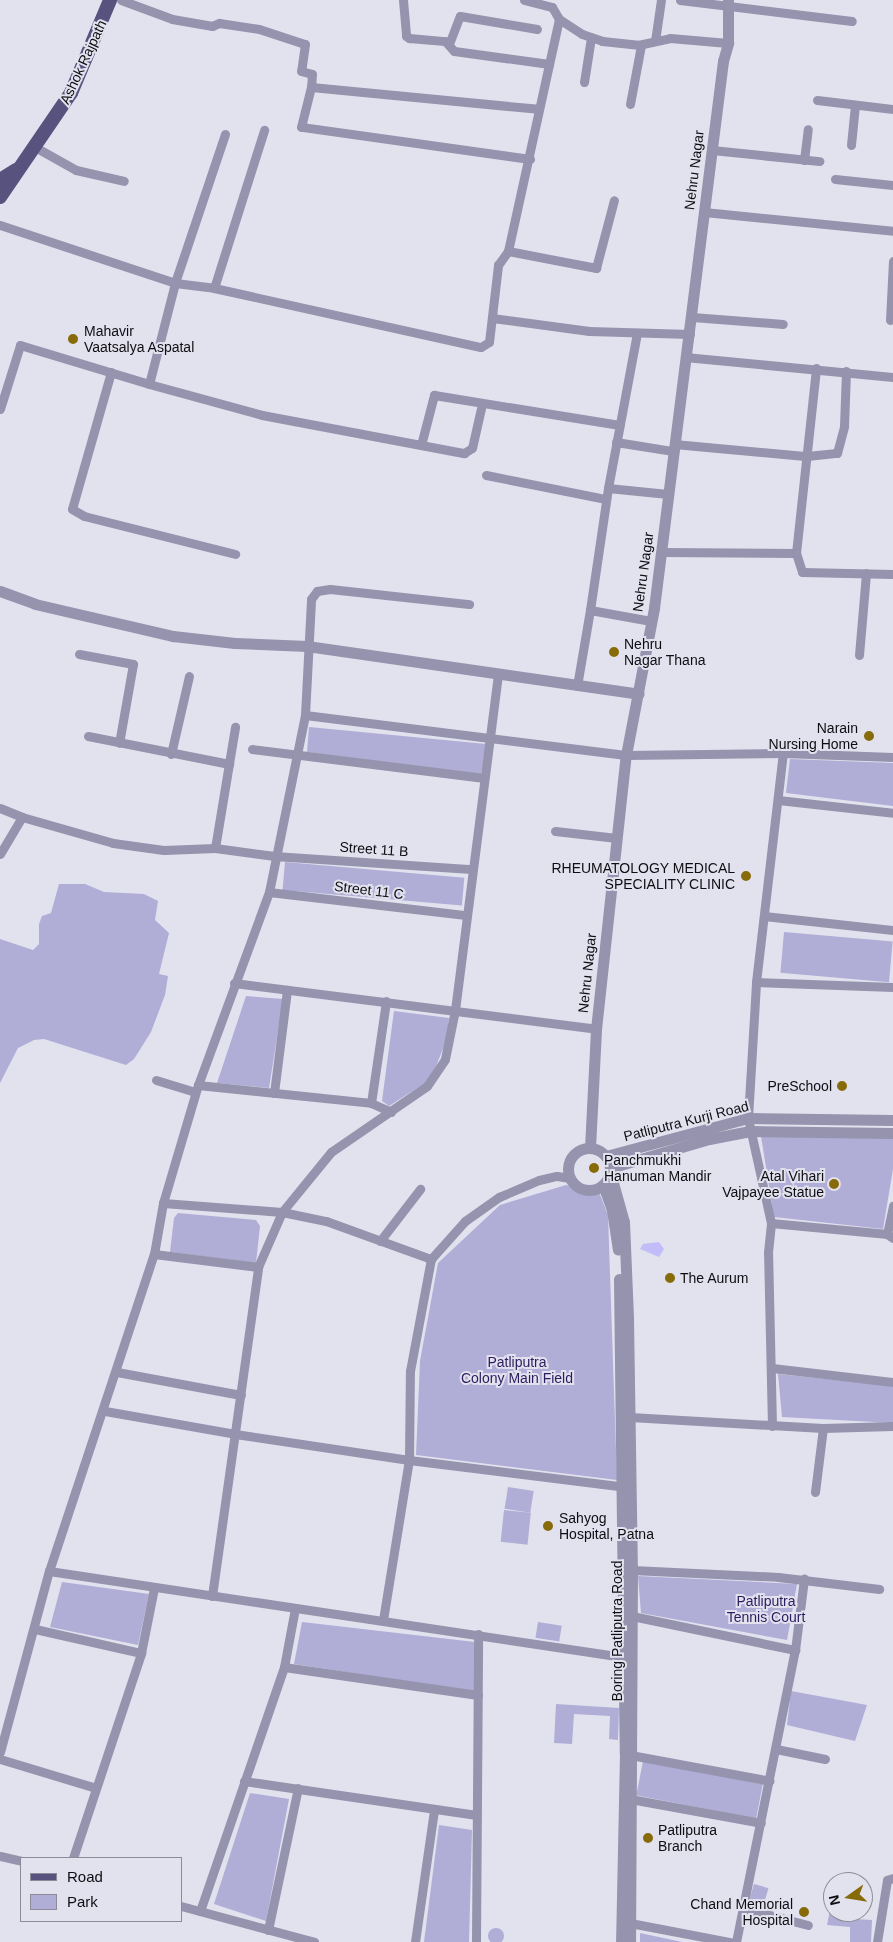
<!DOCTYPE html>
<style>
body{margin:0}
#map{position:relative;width:893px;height:1942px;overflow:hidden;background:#e2e1ee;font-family:Arial,sans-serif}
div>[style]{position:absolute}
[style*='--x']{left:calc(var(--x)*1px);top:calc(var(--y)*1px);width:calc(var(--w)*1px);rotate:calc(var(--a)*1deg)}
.green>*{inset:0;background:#b0add7;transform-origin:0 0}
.round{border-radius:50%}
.water>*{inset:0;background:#c2bdf9}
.minor>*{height:9px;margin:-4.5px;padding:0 4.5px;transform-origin:4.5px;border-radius:4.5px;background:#9593ad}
.tertiary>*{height:11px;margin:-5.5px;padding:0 5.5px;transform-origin:5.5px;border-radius:5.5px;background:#9593ad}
.tertiary>.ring{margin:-5.5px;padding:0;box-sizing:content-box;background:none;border:11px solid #9593ad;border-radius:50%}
.primary>*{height:14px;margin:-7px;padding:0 7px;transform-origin:7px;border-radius:7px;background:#57527e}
.dots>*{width:14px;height:14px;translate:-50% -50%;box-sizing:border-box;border:2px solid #e2e1ee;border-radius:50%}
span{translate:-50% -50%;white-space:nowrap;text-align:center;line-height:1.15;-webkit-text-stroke:4px #e2e1ee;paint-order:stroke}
.street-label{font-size:14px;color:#0e0d12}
.poi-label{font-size:14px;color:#0e0d12}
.left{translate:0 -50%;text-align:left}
.right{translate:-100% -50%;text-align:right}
.park-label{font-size:14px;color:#2c1c5f}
.legend{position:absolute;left:20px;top:1857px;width:162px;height:65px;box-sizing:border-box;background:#e2e1ee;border:1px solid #8d8c96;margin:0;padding:6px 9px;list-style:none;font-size:15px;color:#0e0d12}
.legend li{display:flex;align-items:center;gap:10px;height:25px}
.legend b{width:25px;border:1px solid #8d8c96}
.north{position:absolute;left:823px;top:1872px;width:50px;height:50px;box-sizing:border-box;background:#e2e1ee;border:1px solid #8d8c96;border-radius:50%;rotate:257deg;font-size:14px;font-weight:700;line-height:20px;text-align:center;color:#0e0d12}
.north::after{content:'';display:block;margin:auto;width:18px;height:22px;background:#886b09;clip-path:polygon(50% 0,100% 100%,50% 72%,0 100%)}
</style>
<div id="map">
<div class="green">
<i style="clip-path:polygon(309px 727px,486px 744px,481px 775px,307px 752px)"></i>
<i style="clip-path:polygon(790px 759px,893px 763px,893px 806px,786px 793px)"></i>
<i style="left:285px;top:862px;width:180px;height:28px;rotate:5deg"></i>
<i style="clip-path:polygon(59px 884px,85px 884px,104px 892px,144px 894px,158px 901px,155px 920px,169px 933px,159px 974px,168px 976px,165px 995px,151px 1032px,134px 1059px,126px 1065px,44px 1039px,34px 1040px,18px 1048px,0 1083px,0 939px,33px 950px,39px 944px,39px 924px,42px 916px,51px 913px)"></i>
<i style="left:784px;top:932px;width:109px;height:41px;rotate:5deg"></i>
<i style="clip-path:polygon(246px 996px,283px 999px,269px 1088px,217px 1083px)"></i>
<i style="clip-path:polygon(394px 1011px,449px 1018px,447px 1039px,436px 1066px,425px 1083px,389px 1106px,382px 1101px)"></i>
<i style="clip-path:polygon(760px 1130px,893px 1131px,893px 1169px,883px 1229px,774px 1217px)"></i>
<i style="clip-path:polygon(566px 1185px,584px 1190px,597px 1187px,608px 1215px,617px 1480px,416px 1455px,420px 1361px,438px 1263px,500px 1205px)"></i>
<i style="clip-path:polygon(178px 1213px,256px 1220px,260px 1226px,256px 1263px,170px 1252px,174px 1218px)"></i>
<i style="clip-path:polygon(778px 1374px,893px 1386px,893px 1423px,782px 1417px)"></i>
<i style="left:508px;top:1487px;width:26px;height:22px;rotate:9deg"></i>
<i style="left:504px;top:1510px;width:27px;height:32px;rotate:6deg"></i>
<i style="clip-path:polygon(638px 1576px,797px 1584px,787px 1640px,641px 1613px)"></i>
<i style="clip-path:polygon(62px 1582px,149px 1594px,138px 1645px,50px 1627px)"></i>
<i style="clip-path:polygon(302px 1622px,475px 1642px,475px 1692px,294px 1664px)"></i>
<i style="left:538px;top:1622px;width:24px;height:16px;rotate:9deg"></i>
<i style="clip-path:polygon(791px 1691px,867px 1705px,855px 1741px,787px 1725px)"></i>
<i style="clip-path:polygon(556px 1704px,619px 1708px,618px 1740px,609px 1739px,610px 1716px,574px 1714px,572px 1744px,554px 1743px)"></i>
<i style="left:643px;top:1761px;width:122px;height:35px;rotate:11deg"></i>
<i style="clip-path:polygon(250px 1793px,289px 1799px,266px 1921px,214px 1904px)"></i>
<i style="clip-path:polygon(439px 1825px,472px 1830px,469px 1942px,424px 1942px)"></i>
<i style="left:754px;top:1884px;width:15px;height:20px;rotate:16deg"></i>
<i style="clip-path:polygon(832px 1900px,833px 1912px,839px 1912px,839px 1918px,872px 1920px,871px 1942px,850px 1942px,850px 1927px,827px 1925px)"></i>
<i class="round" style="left:488px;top:1928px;width:16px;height:16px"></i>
<i style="clip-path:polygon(640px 1933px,682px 1942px,640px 1942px)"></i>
</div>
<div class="water">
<i style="clip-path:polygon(659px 1242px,664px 1249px,659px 1257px,640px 1249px,643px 1244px)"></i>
</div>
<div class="minor">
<i style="--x:121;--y:0;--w:54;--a:20.4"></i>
<i style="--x:172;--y:19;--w:41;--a:9.9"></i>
<i style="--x:212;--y:26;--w:8;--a:-23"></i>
<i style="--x:219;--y:23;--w:40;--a:8.5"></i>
<i style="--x:259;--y:29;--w:48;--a:18.1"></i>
<i style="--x:305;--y:44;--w:27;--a:98"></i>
<i style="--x:301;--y:71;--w:11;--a:15"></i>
<i style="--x:312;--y:74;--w:13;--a:94"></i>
<i style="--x:403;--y:0;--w:36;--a:85"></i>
<i style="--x:406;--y:36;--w:4;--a:34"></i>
<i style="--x:409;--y:38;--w:36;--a:5"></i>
<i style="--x:445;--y:41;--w:13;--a:48"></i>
<i style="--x:454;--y:51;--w:96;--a:7.8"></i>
<i style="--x:524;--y:0;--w:29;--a:14"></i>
<i style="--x:552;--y:7;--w:14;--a:60"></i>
<i style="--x:680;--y:0;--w:173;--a:7"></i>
<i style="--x:655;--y:41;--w:41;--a:-81.7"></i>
<i style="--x:449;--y:44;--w:30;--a:-69"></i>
<i style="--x:460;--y:16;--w:78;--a:9.6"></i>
<i style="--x:584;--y:82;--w:45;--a:-81"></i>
<i style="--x:817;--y:100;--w:77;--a:6.8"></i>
<i style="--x:630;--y:104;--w:60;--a:-79.4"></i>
<i style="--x:225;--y:134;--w:157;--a:108.6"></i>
<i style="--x:175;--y:283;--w:104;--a:104.4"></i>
<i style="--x:149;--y:384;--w:117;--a:15.3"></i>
<i style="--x:262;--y:415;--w:206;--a:10.7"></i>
<i style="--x:464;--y:453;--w:9;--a:-32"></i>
<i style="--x:472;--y:448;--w:45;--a:-77.2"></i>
<i style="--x:851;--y:145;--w:40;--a:-84.3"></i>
<i style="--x:35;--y:147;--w:47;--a:29.3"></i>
<i style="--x:76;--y:170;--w:49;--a:12.9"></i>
<i style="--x:712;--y:150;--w:108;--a:5.9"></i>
<i style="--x:530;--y:159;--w:231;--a:-172"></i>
<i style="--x:301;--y:127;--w:41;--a:-76"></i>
<i style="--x:311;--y:87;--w:228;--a:5.5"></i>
<i style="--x:804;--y:160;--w:31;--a:-83"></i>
<i style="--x:835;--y:179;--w:58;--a:5.9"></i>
<i style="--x:704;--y:212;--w:190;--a:5.7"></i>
<i style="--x:0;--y:225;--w:184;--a:18.3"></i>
<i style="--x:175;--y:283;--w:39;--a:7"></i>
<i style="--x:214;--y:288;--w:273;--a:12.5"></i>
<i style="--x:481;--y:347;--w:9;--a:-32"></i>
<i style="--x:489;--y:342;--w:78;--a:-83.3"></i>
<i style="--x:498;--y:265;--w:17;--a:-54"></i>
<i style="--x:508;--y:251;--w:238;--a:-77.6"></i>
<i style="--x:559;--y:19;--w:27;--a:33"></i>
<i style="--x:582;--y:34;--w:21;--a:19"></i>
<i style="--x:602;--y:41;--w:36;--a:6"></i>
<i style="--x:638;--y:45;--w:33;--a:-12"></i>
<i style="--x:670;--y:38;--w:58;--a:4.9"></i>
<i style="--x:508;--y:251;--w:90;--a:10.9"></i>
<i style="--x:596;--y:268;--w:70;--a:-75.2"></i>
<i style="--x:214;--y:288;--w:166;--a:-72.4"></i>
<i style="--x:692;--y:317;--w:91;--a:4.4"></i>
<i style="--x:492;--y:318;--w:98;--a:7.6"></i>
<i style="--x:589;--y:331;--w:101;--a:1.7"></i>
<i style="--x:890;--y:320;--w:59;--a:-87.1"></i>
<i style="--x:685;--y:357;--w:209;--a:5.5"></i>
<i style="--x:111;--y:372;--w:142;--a:105.9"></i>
<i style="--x:72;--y:509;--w:14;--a:30"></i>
<i style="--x:84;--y:516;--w:156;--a:14.1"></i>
<i style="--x:0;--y:409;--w:67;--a:-72.6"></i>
<i style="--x:20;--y:345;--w:135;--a:16.8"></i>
<i style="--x:616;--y:442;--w:58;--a:9"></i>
<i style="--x:674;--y:444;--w:134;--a:5.2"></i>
<i style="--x:807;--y:456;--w:30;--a:-6"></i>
<i style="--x:837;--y:453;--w:28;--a:-75"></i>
<i style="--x:844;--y:426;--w:55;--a:-87.9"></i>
<i style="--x:421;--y:445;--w:52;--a:-75.4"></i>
<i style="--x:434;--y:395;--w:188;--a:9.2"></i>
<i style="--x:486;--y:475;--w:121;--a:11.4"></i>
<i style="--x:608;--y:488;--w:158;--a:-79.4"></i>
<i style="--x:661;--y:552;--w:135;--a:0.4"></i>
<i style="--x:796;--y:553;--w:186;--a:-83.8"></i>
<i style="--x:796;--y:553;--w:20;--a:72"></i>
<i style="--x:802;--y:572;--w:91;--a:1.3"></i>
<i style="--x:590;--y:610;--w:123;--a:-81.6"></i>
<i style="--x:608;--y:488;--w:60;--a:5.7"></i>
<i style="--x:79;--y:654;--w:55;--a:10.5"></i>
<i style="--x:133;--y:664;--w:80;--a:100"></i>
<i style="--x:859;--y:655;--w:82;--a:-85.1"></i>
<i style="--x:577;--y:686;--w:77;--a:-80.3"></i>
<i style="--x:590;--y:610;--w:62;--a:10.2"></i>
<i style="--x:305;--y:715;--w:323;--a:7.1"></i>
<i style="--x:626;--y:755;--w:157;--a:-0.7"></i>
<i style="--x:783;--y:753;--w:110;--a:2.1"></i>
<i style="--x:88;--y:736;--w:144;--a:11.2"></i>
<i style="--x:252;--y:749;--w:234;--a:7.1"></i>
<i style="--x:171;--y:754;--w:80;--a:-77"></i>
<i style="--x:778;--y:800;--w:116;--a:6.4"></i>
<i style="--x:0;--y:808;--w:24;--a:22"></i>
<i style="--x:22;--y:817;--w:95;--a:15.9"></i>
<i style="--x:113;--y:843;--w:51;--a:7.8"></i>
<i style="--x:164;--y:850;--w:51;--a:-2.2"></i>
<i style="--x:215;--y:848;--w:60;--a:7.7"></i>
<i style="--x:274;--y:856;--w:198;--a:3.8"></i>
<i style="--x:555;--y:831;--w:62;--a:6.4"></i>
<i style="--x:215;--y:848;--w:123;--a:-80.6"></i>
<i style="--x:0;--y:854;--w:43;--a:-59.3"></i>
<i style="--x:269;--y:892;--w:198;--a:6.7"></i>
<i style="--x:764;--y:916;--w:130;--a:6.2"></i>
<i style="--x:756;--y:982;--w:137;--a:2.1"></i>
<i style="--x:234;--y:983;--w:365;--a:7.2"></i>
<i style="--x:156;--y:1080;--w:41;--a:17.1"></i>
<i style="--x:198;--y:1085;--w:174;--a:5.9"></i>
<i style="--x:371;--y:1103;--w:22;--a:24"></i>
<i style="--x:274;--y:1093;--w:104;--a:-82.8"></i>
<i style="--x:371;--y:1103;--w:103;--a:-81.6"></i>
<i style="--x:163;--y:1203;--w:119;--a:4.3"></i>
<i style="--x:282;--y:1212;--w:45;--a:11.6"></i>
<i style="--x:326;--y:1221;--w:112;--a:19.9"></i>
<i style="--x:771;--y:1223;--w:117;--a:5.4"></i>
<i style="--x:887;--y:1234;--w:7;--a:34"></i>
<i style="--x:887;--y:1234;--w:29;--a:-78"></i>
<i style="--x:380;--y:1241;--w:66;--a:-52.4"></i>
<i style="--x:154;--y:1254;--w:105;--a:7.1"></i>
<i style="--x:772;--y:1368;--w:122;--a:6.6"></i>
<i style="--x:117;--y:1372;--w:126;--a:10.5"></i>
<i style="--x:105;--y:1411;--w:132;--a:10"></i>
<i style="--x:235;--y:1434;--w:176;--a:8.5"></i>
<i style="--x:409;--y:1460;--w:219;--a:7.1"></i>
<i style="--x:630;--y:1417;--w:193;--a:3.3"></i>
<i style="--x:823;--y:1428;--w:70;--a:-1.6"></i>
<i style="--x:772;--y:1426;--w:174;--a:-91.3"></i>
<i style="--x:768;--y:1252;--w:29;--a:-84"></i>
<i style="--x:771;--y:1223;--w:107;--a:-102.4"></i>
<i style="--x:748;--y:1118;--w:136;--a:-86.6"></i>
<i style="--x:756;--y:982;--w:231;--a:-83.3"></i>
<i style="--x:815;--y:1492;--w:64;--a:-82.9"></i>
<i style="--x:632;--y:1570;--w:146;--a:2.7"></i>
<i style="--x:778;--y:1577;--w:102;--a:6.8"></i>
<i style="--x:49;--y:1571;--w:587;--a:8.52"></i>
<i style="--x:212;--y:1596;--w:332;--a:-82"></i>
<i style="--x:258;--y:1267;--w:60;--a:-66.4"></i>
<i style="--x:282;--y:1212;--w:77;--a:-50.8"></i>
<i style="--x:331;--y:1152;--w:116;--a:-34.5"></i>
<i style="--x:427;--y:1086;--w:32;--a:-56"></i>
<i style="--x:445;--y:1059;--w:50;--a:-78.5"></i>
<i style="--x:455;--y:1010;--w:337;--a:-82.7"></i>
<i style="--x:632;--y:1616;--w:167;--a:11.8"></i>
<i style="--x:383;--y:1620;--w:162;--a:-80.8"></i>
<i style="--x:409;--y:1460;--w:89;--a:-89.4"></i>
<i style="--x:410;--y:1371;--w:114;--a:-79.4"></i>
<i style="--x:431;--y:1259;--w:51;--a:-48.2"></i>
<i style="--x:465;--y:1221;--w:42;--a:-35.2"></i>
<i style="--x:499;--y:1197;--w:43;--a:-23"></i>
<i style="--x:539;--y:1180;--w:18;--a:-13"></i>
<i style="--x:557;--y:1176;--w:13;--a:9"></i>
<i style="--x:35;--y:1629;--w:109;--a:12.8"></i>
<i style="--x:284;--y:1667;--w:196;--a:8.2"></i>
<i style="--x:776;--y:1749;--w:50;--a:11.5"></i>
<i style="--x:0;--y:1752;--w:188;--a:-74.9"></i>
<i style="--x:49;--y:1571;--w:334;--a:-71.7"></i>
<i style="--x:154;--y:1254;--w:52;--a:-80"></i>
<i style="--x:163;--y:1203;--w:123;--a:-73.5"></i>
<i style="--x:198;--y:1085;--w:206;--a:-69.8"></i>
<i style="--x:269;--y:892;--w:181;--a:-78.5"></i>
<i style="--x:305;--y:715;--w:116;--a:-87"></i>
<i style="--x:311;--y:599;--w:10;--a:-53"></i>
<i style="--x:317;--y:591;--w:13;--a:-9"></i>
<i style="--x:330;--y:589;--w:140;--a:6.2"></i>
<i style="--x:625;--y:1754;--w:147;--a:10.5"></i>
<i style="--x:0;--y:1759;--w:100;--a:16.8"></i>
<i style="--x:244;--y:1781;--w:235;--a:8.3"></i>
<i style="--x:625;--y:1798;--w:138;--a:10.4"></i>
<i style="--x:0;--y:1856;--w:22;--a:13"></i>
<i style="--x:73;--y:1858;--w:216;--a:-71.6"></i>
<i style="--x:141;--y:1653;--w:66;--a:-78.7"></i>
<i style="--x:181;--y:1906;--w:138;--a:15.1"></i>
<i style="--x:743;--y:1908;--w:67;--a:14.7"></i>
<i style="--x:200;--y:1911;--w:258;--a:-71"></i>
<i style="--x:284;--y:1667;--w:60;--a:-79.4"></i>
<i style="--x:630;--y:1923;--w:102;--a:10.8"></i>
<i style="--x:268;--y:1930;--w:145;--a:-78.1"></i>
<i style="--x:415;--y:1942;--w:133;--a:-81.8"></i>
<i style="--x:476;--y:1942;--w:308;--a:-89.6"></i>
<i style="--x:736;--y:1942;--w:298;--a:-78.6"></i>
<i style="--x:795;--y:1650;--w:72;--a:-82.8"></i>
<i style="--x:877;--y:1942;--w:63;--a:-80.8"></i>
<i style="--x:887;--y:1880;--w:6;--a:-18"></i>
</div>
<div class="tertiary">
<i style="--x:0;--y:591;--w:37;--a:20"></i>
<i style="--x:35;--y:604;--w:142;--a:13.1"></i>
<i style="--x:173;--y:636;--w:62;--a:6.4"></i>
<i style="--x:235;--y:643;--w:72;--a:2.4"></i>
<i style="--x:307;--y:646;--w:335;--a:8.2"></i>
<i class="ring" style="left:568px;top:1148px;width:31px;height:31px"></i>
<i style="--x:590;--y:1148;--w:119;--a:-87.1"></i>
<i style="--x:596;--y:1029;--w:276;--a:-83.8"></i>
<i style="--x:626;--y:755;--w:150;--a:-79.2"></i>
<i style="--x:654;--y:608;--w:551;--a:-82.81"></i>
<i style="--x:723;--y:61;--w:19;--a:-74"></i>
<i style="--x:728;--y:43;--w:43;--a:-90"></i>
<i style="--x:606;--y:1156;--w:147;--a:-15"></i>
<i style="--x:748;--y:1118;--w:145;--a:0.8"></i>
<i style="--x:610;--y:1168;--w:103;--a:-16.3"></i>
<i style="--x:709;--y:1139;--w:42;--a:-11"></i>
<i style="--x:750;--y:1131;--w:143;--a:0.8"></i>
<i style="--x:610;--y:1172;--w:52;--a:74.4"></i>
<i style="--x:624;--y:1222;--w:97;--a:87.6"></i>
<i style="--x:628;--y:1319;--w:251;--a:89.1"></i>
<i style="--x:632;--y:1570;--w:372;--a:90.3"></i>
<i style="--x:603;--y:1185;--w:27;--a:70"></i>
<i style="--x:612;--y:1210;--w:40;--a:81.5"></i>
<i style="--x:619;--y:1279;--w:475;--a:89.3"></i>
<i style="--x:625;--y:1754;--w:188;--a:91.2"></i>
</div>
<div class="primary">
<i style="--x:0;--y:180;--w:19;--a:-32"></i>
<i style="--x:0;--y:197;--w:126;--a:-55.7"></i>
<i style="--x:71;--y:93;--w:101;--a:-67.2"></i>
</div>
<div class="dots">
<i style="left:73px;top:339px;background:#886b09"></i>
<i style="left:614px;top:652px;background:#886b09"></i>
<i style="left:869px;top:736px;background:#886b09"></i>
<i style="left:746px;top:876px;background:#886b09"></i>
<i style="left:842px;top:1086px;background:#886b09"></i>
<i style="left:594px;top:1168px;background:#886b09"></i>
<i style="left:834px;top:1184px;background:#886b09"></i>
<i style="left:670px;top:1278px;background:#886b09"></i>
<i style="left:548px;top:1526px;background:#886b09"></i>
<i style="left:648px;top:1838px;background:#886b09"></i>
<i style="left:804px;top:1912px;background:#886b09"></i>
</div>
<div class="street-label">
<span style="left:83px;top:62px;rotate:-65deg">Ashok Rajpath</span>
<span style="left:694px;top:170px;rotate:-83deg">Nehru Nagar</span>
<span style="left:643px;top:572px;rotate:-82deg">Nehru Nagar</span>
<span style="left:374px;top:849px;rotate:4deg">Street 11 B</span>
<span style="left:369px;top:890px;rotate:7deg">Street 11 C</span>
<span style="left:587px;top:973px;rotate:-84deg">Nehru Nagar</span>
<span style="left:686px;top:1121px;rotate:-14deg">Patliputra Kurji Road</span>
<span style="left:617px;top:1631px;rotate:-90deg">Boring Patliputra Road</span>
</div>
<div class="poi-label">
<span class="left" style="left:84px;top:339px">Mahavir<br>Vaatsalya Aspatal</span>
<span class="left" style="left:624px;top:652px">Nehru<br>Nagar Thana</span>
<span class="right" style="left:858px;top:736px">Narain<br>Nursing Home</span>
<span class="right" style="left:735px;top:876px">RHEUMATOLOGY MEDICAL<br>SPECIALITY CLINIC</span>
<span class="right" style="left:832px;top:1086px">PreSchool</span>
<span class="left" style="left:604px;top:1168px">Panchmukhi<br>Hanuman Mandir</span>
<span class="right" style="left:824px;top:1184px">Atal Vihari<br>Vajpayee Statue</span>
<span class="left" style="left:680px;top:1278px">The Aurum</span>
<span class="left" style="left:559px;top:1526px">Sahyog<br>Hospital, Patna</span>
<span class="left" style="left:658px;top:1838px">Patliputra<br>Branch</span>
<span class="right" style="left:793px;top:1912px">Chand Memorial<br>Hospital</span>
</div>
<div class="park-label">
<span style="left:517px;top:1370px">Patliputra<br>Colony Main Field</span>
<span style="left:766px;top:1609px">Patliputra<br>Tennis Court</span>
</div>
<ul class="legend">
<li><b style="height:6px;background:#57527e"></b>Road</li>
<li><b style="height:14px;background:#b0add7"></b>Park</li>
</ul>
<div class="north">N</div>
</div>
